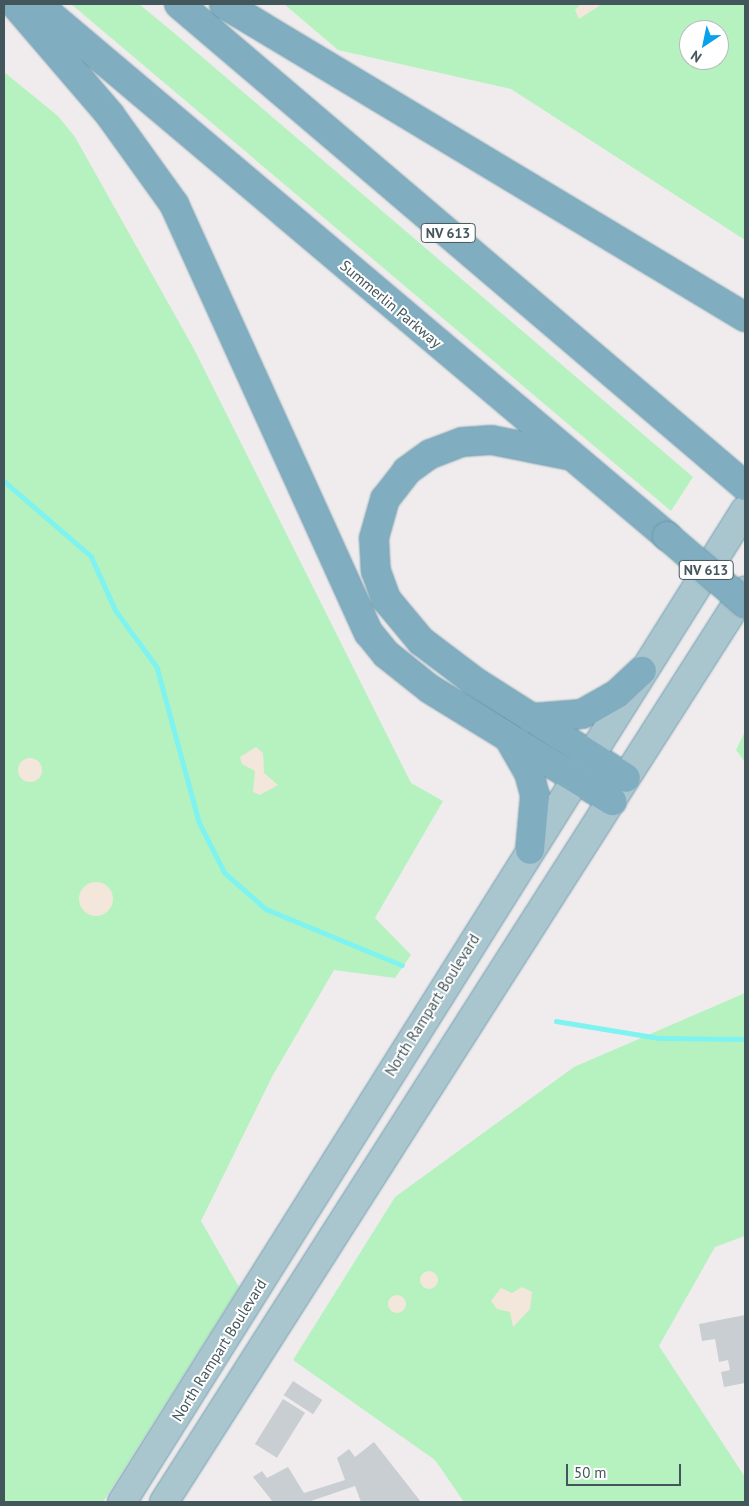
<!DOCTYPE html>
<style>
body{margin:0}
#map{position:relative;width:749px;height:1506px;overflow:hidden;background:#f0eced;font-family:"PT Sans",sans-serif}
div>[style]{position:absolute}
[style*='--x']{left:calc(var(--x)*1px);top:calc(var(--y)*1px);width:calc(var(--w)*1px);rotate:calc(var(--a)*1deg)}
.green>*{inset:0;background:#b6f2bf}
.sand>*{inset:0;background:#f3e6db}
.round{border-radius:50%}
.stream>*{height:4.5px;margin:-2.25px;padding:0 2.25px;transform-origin:2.25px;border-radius:2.25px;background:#7ff3f0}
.building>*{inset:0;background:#c8ced2;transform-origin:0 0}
.roads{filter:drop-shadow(0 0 1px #6b99ac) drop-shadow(0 0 1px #6b99ac)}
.primary>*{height:28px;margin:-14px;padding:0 14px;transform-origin:14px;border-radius:14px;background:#a9c5ce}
.highway>*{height:28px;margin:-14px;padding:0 14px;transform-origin:14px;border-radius:14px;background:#80aec0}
.bridges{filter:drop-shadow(0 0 1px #6b99ac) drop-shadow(0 0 1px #6b99ac)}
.highway-bridge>*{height:28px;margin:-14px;padding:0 14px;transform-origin:14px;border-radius:14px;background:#80aec0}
span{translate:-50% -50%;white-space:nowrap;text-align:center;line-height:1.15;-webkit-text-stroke:4px #fff;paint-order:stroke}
.shield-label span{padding:1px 4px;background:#fff;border:1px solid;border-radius:4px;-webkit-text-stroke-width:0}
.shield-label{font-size:14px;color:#43565b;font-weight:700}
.street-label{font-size:15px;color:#43565b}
.frame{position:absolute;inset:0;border:5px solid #43565b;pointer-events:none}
.north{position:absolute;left:679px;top:20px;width:50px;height:50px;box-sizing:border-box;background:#fff;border:1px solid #b4bbbd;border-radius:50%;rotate:214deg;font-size:14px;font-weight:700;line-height:20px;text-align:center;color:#43565b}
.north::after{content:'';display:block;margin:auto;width:18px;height:22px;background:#0aa1ec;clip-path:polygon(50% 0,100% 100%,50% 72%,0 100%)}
.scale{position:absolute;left:566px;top:1464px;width:115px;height:22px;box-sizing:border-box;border:2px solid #43565b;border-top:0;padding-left:6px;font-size:15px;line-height:18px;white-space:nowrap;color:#43565b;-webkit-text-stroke:4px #fff;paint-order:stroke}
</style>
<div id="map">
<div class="green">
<i style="clip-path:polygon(71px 4px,139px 4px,173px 32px,693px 477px,671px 511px)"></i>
<i style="clip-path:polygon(evenodd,284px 4px,745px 4px,745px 240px,511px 89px,338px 50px,284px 4px,689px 30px,719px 30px,719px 60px,689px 60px,689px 30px)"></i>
<i style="clip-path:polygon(4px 72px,58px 116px,75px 137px,194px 349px,411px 783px,443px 801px,375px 918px,411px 955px,395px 978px,334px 970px,273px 1075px,201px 1221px,239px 1287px,103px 1502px,4px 1502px)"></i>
<i style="clip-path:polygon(745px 731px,745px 762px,736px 750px)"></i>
<i style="clip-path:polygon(745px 993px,745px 1236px,715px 1247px,659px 1346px,745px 1477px,745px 1502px,464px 1502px,435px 1460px,293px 1360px,395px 1197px,574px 1067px)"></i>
</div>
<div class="sand">
<i style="clip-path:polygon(581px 4px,599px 4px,599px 6px,579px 19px,575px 10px)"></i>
<i style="clip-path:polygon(256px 747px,263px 753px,264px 773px,278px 785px,260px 795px,253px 792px,255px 771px,242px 764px,240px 757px)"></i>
<i class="round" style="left:18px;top:758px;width:24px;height:24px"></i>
<i class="round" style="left:79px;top:882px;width:34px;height:34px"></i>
<i class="round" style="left:420px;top:1271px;width:18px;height:18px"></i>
<i style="clip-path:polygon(522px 1287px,532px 1292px,530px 1309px,513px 1327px,510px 1312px,497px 1309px,491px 1301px,501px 1288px,512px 1293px)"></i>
<i class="round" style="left:388px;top:1295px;width:18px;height:18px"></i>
</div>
<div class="stream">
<i style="--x:4;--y:481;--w:115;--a:40.8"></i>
<i style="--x:91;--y:556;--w:60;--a:65.6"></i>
<i style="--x:116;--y:611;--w:69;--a:53.8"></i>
<i style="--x:157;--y:667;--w:161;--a:74.8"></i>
<i style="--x:199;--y:822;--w:57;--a:63"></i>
<i style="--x:225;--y:873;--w:55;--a:41.3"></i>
<i style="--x:266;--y:909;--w:147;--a:22.4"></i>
<i style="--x:556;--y:1021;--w:104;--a:9.4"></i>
<i style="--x:659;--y:1038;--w:86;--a:0.7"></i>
</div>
<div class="building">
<i style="clip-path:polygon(745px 1315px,745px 1383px,724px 1387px,721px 1372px,730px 1370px,728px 1360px,719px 1362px,715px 1339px,702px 1341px,699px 1324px)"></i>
<i style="left:293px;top:1381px;width:35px;height:17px;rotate:33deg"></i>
<i style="left:283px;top:1399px;width:26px;height:53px;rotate:32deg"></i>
<i style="clip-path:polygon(374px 1442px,421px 1502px,361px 1502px,355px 1486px,308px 1502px,273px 1502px,253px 1477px,262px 1471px,267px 1478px,288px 1467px,304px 1493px,345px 1480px,337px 1458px,349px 1449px,355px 1457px)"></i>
</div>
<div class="roads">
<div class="primary">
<i style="--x:122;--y:1502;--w:1171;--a:-57.87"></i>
<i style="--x:164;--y:1502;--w:1081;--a:-57.47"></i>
</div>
<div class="highway">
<i style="--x:15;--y:4;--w:146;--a:49.4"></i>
<i style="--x:110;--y:115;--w:110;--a:54.3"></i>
<i style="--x:174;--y:204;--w:471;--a:65.6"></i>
<i style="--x:369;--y:633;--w:27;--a:51"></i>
<i style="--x:386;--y:654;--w:56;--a:38.5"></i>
<i style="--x:430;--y:689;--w:214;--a:31.6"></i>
<i style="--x:37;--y:4;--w:825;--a:40.18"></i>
<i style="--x:179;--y:4;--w:743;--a:40.42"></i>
<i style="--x:224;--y:4;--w:608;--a:31"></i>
<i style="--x:567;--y:455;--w:77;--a:-168.8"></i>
<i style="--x:491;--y:440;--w:29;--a:176"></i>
<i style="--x:462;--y:442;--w:34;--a:159"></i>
<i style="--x:430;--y:454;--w:29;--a:144"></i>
<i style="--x:407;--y:471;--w:36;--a:128"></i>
<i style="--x:385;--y:499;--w:41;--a:105.8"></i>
<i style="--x:374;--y:538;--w:33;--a:87"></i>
<i style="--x:376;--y:571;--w:30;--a:70"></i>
<i style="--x:386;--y:599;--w:55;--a:50.2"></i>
<i style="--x:421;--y:641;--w:66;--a:37"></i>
<i style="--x:474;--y:681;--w:180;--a:32.5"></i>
<i style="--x:531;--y:718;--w:51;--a:-4.5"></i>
<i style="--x:582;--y:714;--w:40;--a:-29.7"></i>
<i style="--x:617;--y:694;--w:34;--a:-43"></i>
<i style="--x:510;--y:740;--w:38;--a:60"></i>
<i style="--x:529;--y:773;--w:23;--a:75"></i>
<i style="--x:535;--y:795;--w:55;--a:95.2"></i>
</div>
</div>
<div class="bridges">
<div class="highway-bridge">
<i style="--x:667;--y:536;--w:103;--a:40.7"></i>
</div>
</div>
<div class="shield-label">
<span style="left:448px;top:233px">NV 613</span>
<span style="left:706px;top:570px">NV 613</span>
</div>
<div class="street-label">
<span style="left:391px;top:304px;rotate:40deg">Summerlin Parkway</span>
<span style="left:432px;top:1005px;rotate:-58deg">North Rampart Boulevard</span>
<span style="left:219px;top:1350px;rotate:-58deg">North Rampart Boulevard</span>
</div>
<div class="frame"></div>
<div class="north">N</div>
<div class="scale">50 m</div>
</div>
